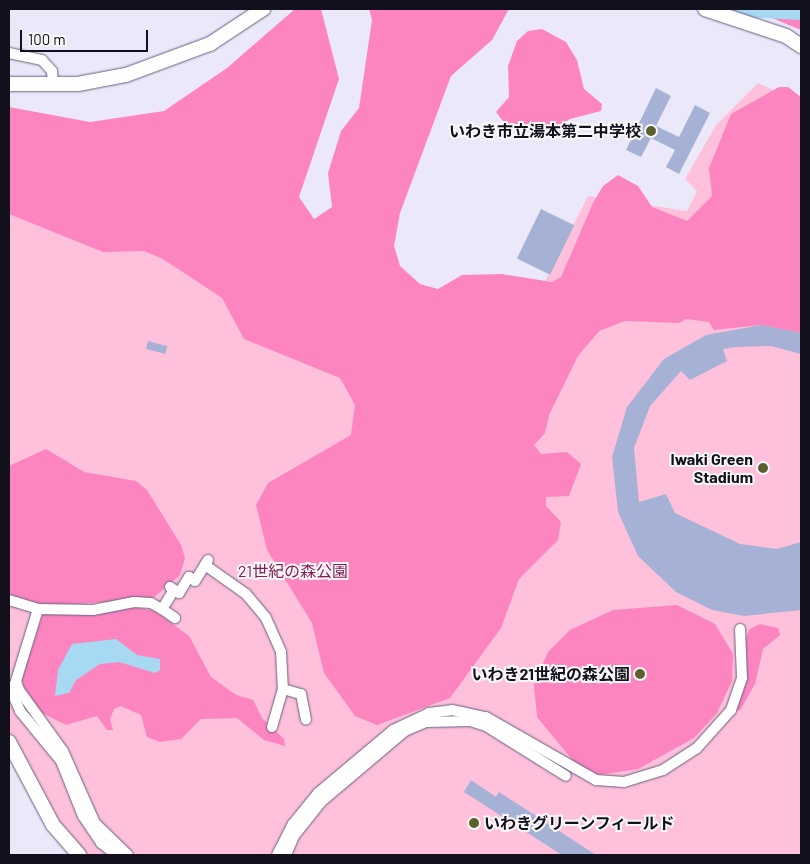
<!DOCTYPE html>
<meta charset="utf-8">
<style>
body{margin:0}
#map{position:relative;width:810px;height:864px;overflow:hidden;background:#ebe9f9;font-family:Barlow,"Noto Sans JP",sans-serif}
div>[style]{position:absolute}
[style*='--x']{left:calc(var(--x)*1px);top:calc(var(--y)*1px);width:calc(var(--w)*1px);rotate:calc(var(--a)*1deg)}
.green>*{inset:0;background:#ffc0db}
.forest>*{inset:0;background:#fd85bf}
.water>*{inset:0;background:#a7d9f3}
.river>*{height:15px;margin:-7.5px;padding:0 7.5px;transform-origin:7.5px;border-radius:7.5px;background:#a7d9f3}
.building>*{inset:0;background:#a5b1d5;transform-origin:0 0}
.roads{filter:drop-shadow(0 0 1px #666183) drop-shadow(0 0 1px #666183)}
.street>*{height:10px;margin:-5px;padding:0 5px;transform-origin:5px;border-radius:5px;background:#fff}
.secondary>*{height:14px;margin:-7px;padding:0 7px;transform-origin:7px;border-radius:7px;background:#fff}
.dots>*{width:14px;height:14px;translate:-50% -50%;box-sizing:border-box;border:2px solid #f8f8f8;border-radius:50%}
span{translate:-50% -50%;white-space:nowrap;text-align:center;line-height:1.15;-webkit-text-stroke:4px #f8f8f8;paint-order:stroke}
.poi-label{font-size:16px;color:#12101d;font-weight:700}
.right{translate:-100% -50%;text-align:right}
.left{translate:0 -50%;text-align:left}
.park-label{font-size:16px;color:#851b57}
.frame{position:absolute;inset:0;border:10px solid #12101d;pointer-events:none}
.scale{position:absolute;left:20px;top:30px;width:128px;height:22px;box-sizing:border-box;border:2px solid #12101d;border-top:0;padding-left:6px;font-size:15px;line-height:18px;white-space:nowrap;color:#12101d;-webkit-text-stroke:4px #f8f8f8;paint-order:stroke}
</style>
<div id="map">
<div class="green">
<i style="clip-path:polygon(758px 83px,796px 100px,801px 98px,801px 855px,79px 855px,9px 742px,9px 174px,499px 359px,533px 305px,588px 196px,687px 211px,697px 191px,685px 179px,716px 125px)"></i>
</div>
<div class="forest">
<i style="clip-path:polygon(295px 9px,321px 9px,339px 79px,299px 197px,314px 219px,332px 207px,328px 173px,341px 131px,359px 108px,372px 20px,369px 9px,509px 9px,492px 40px,451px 76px,400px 213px,394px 246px,400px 266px,420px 284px,438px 289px,462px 275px,501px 274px,552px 282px,561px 277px,593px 203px,603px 186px,618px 175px,638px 186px,652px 207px,687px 221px,712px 196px,709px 168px,731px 114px,779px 87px,788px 87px,801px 97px,801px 333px,761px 325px,714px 330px,709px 322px,686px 319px,679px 323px,625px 321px,599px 331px,578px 356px,549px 415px,545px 433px,534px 445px,541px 454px,567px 452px,581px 464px,569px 496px,546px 497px,546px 506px,561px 522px,558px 540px,519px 579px,501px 628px,450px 698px,377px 725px,355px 716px,324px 673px,312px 623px,267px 550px,256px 505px,268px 483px,351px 435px,355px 405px,340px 378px,244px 339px,222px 298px,163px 259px,144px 251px,103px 252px,9px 214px,9px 107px,90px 122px,164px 111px,227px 68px)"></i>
<i style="clip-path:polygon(750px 9px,801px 9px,801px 30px)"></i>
<i style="clip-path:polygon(542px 29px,566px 42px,577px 60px,584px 89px,602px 104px,601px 111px,570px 119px,542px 135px,505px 124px,496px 112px,509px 97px,508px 66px,517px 41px,528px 31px)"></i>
<i style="clip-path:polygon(46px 449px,84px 472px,136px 481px,147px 490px,181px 545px,185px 558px,180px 575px,152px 599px,44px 606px,9px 597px,9px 466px)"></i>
<i style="clip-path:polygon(677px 605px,715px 624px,733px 654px,732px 681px,717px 713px,694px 738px,638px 769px,599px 775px,574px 762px,537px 717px,534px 685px,548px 652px,570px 630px,613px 610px)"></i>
<i style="clip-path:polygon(127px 606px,155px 611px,189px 636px,211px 677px,236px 695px,253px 700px,262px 718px,284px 739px,285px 746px,264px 740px,237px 718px,201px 719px,181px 739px,160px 742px,147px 737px,141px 715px,121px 706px,114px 709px,110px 719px,113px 730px,107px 730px,97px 716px,66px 725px,42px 713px,24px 688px,22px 677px,44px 611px)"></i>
<i style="clip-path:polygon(760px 624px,778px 628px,780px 635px,763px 649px,755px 684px,741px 709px,735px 712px,745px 640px,750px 629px)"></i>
</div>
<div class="water">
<i style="clip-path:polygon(116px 639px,137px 655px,160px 659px,160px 670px,155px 673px,119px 662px,100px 664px,76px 680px,69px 693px,55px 696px,58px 670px,72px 644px)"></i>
</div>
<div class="river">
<i style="--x:738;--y:9;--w:63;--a:2.7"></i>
</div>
<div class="building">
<i style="clip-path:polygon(656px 88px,671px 96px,656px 126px,679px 137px,695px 105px,710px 113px,679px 174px,666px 167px,675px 150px,651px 138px,641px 157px,626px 150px)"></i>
<i style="left:541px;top:209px;width:37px;height:55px;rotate:26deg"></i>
<i style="clip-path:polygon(761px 325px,801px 333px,801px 354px,771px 346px,736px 347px,723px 349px,727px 361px,690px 380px,681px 371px,650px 406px,634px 448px,639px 502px,666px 494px,675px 513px,740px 544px,777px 549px,801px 542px,801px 610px,744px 616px,712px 610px,676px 592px,638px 556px,618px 512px,612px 457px,627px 407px,664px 359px,706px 335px)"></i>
<i style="left:148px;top:341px;width:20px;height:8px;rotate:15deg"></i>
<i style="clip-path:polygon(471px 780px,496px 797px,499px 792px,596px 855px,562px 855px,464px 792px)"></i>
</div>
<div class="roads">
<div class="street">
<i style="--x:9;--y:53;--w:34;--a:12"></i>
<i style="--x:42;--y:60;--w:15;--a:48"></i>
<i style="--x:52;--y:71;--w:14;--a:86"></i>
<i style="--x:208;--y:560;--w:6;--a:121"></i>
<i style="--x:205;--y:565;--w:50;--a:35.3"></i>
<i style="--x:246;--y:594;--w:31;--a:50"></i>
<i style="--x:266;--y:618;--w:37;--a:66"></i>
<i style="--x:281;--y:652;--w:37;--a:87"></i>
<i style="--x:170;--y:587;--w:11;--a:34"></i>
<i style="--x:179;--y:593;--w:19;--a:-58"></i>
<i style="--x:189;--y:577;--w:7;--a:34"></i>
<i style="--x:195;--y:581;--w:19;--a:-58"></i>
<i style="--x:174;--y:590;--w:22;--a:122"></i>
<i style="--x:162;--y:609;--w:16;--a:35"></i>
<i style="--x:9;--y:600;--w:30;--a:17"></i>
<i style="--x:38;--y:609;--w:55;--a:1"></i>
<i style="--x:93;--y:610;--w:42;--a:-11"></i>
<i style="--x:134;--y:602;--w:17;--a:3"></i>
<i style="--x:151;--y:603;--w:13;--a:29"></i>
<i style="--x:38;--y:609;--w:75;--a:107"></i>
<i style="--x:16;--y:681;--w:9;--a:72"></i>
<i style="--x:19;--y:690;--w:75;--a:54.2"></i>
<i style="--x:63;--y:751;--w:79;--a:66"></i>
<i style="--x:95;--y:823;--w:46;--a:44.1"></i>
<i style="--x:9;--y:686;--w:27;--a:66"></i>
<i style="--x:20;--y:711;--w:65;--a:50.6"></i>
<i style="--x:61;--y:761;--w:59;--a:68.2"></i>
<i style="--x:83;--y:816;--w:32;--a:56"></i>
<i style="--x:101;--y:843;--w:20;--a:37"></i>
<i style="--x:272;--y:727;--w:40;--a:-74"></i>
<i style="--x:283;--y:689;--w:19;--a:16"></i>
<i style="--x:301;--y:694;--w:26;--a:79"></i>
<i style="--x:277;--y:855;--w:35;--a:-63"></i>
<i style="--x:293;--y:824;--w:40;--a:-51"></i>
<i style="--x:318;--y:793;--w:98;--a:-40"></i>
<i style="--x:393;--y:730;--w:40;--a:-25"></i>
<i style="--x:429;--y:713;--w:23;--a:-7"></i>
<i style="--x:452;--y:710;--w:35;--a:12"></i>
<i style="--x:486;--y:717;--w:127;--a:29.8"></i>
<i style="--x:596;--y:780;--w:28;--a:4"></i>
<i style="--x:624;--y:782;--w:41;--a:-17.1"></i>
<i style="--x:663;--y:770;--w:40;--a:-32.9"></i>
<i style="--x:697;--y:748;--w:51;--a:-48.2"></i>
<i style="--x:731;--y:710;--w:34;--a:-71"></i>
<i style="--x:742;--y:678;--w:49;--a:-92.3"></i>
<i style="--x:286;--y:855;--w:21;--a:-67"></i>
<i style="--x:294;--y:836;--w:43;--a:-51.5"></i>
<i style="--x:321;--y:802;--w:110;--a:-40.2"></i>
<i style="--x:405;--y:731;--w:23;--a:-23"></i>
<i style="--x:426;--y:722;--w:44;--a:-1.3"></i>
<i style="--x:470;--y:721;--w:17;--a:17"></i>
<i style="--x:486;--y:726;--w:94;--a:32"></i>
</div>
<div class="secondary">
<i style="--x:705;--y:9;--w:85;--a:18.4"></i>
<i style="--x:786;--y:36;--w:18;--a:34"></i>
<i style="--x:9;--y:84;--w:69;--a:0"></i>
<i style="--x:78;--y:84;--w:49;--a:-10.6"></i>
<i style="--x:126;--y:75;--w:90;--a:-20.3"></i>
<i style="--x:210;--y:44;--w:64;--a:-33.4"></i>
<i style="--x:9;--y:742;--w:94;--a:62.1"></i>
<i style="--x:53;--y:825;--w:40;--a:49"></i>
</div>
</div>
<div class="dots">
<i style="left:651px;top:131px;background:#5d5f2c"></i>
<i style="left:763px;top:468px;background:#5d5f2c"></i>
<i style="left:640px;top:674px;background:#5d5f2c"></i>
<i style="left:474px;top:823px;background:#5d5f2c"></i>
</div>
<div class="poi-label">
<span class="right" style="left:641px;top:131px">いわき市立湯本第二中学校</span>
<span class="right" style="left:753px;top:468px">Iwaki Green<br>Stadium</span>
<span class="right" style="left:630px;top:674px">いわき21世紀の森公園</span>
<span class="left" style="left:484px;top:823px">いわきグリーンフィールド</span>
</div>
<div class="park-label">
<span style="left:293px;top:571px">21世紀の森公園</span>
</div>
<div class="frame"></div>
<div class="scale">100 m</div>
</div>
